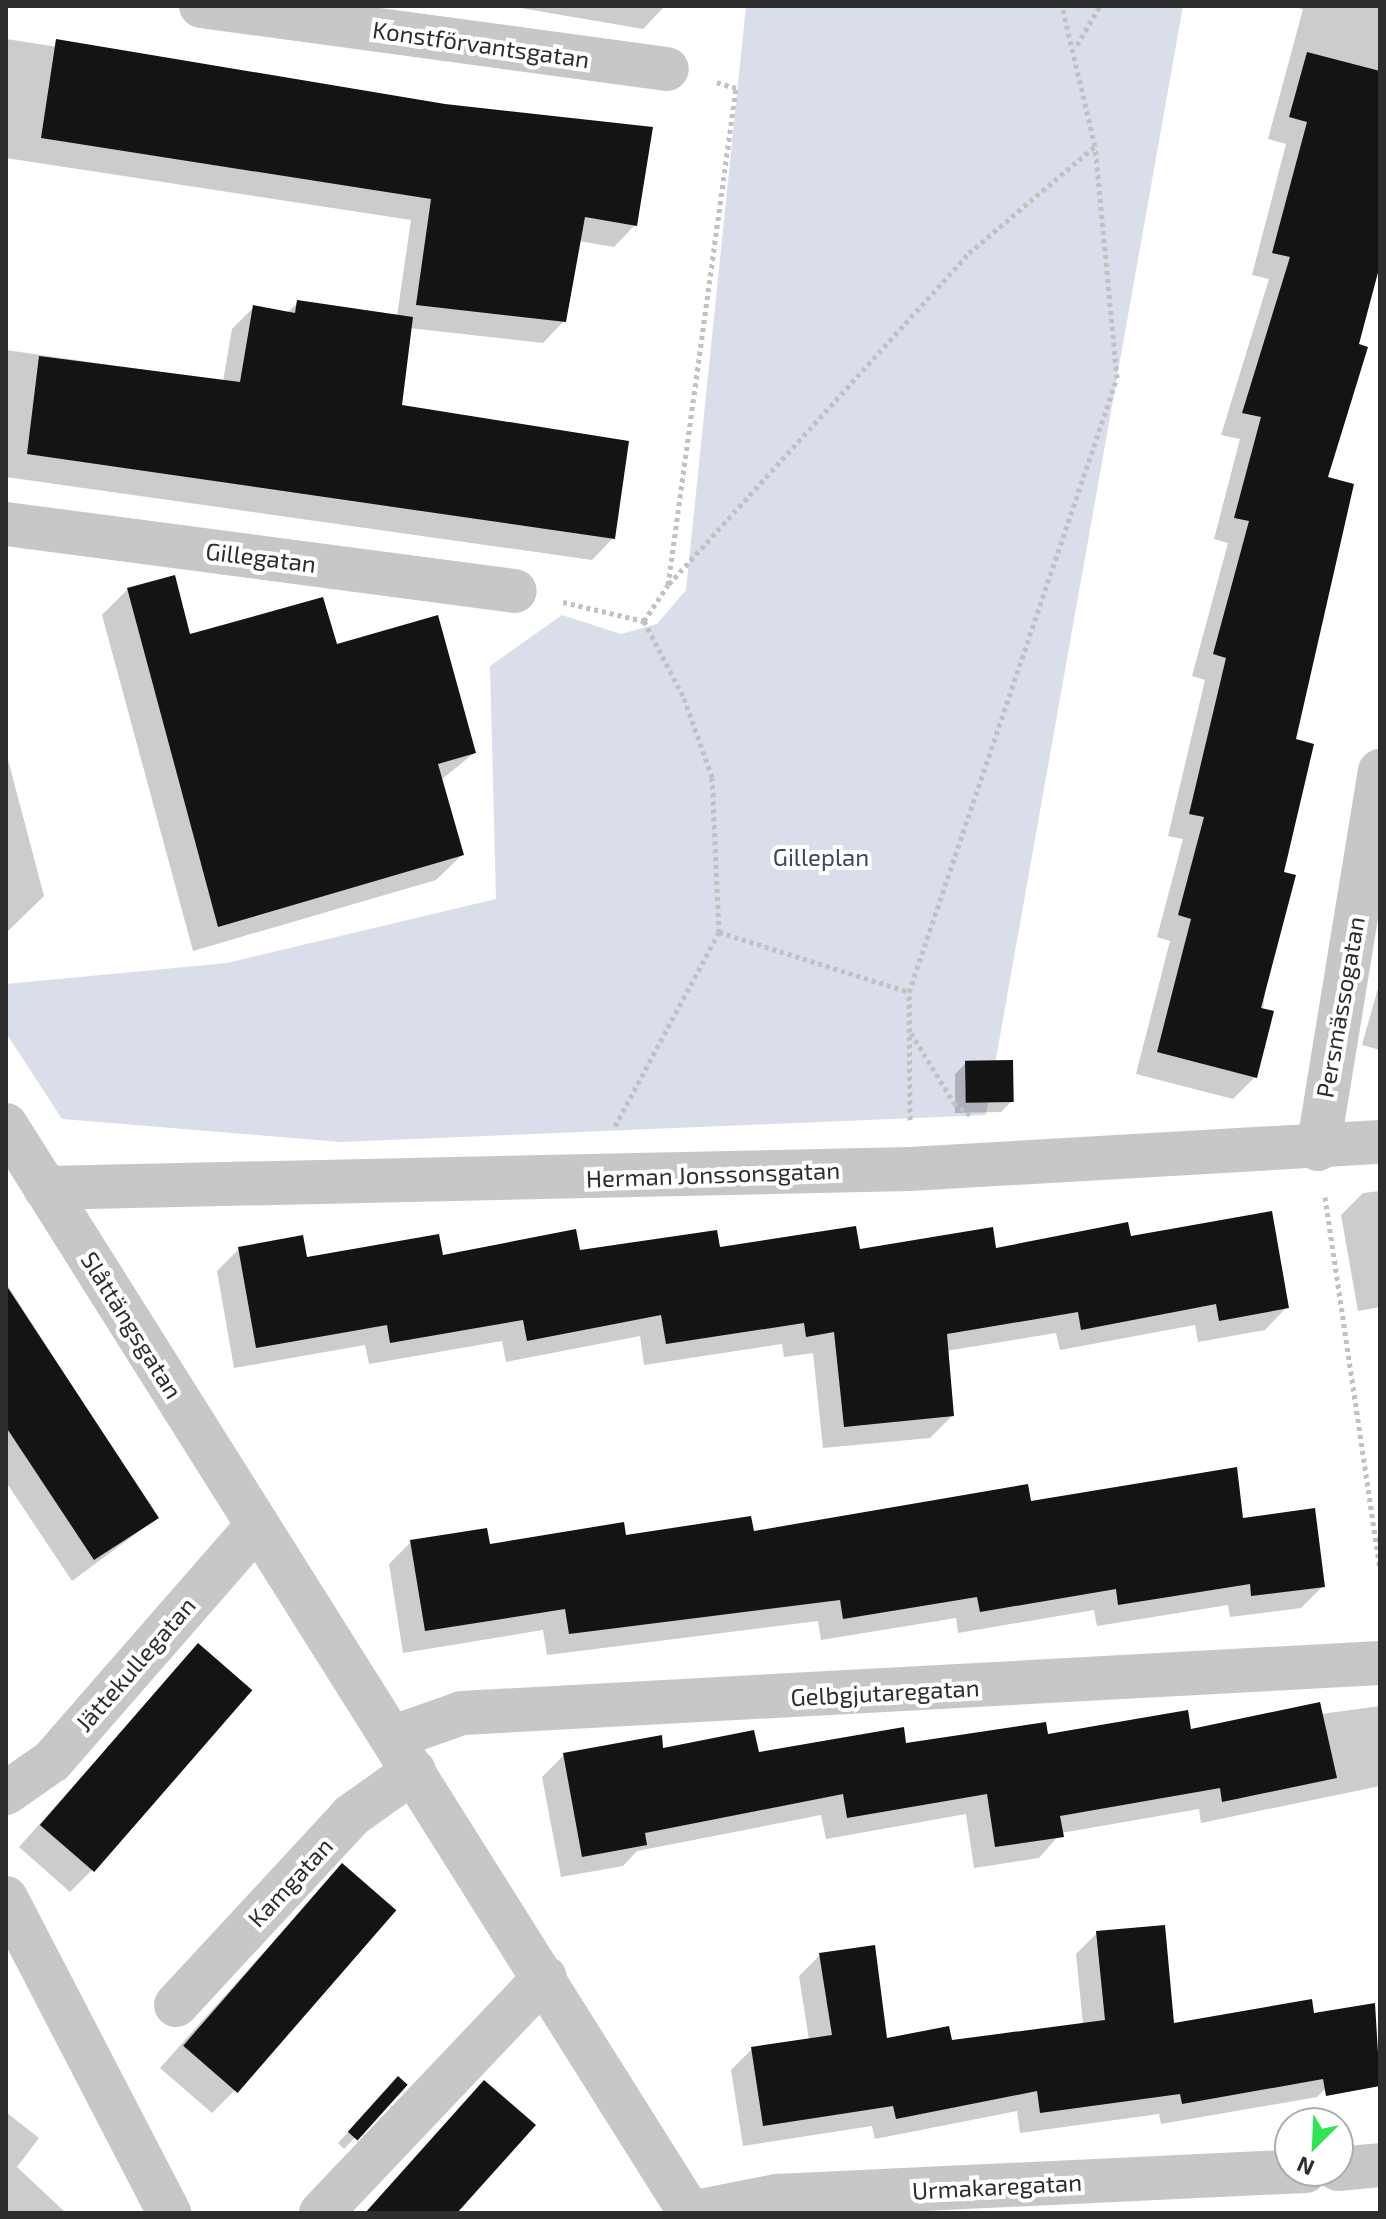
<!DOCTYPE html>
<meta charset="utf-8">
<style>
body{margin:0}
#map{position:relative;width:1386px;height:2219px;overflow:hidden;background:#fff;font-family:"Exo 2",sans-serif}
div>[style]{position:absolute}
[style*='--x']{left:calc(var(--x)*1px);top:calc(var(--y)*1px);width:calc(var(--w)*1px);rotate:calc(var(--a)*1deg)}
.green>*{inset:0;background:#dadeea}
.shadow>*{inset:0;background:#0003}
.building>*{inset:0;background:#141414;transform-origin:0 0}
.path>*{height:5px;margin-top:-2.5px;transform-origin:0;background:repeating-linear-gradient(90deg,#c1c1c1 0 4px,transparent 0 8px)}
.street>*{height:44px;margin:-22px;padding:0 22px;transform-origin:22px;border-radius:22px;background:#c7c7c7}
span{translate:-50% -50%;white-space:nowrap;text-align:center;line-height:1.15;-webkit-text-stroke:8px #fff;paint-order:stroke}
.street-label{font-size:24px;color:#2d2d2d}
.park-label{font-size:24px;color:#3b4467}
.frame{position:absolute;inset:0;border:8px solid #2d2d2d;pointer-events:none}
.north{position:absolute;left:1274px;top:2107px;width:80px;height:80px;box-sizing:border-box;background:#fff;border:2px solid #ababab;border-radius:50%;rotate:204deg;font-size:22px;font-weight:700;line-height:32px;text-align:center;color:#2d2d2d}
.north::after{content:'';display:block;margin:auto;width:28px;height:36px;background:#30e352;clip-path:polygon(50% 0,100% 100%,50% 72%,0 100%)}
</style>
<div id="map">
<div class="green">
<i style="clip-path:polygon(746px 6px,1183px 6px,986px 1115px,341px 1142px,62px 1119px,6px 1033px,6px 984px,227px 963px,496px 899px,490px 666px,562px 615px,621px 634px,657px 624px,686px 590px)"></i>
</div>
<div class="shadow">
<i style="clip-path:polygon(509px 6px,665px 6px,643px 29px)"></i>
<i style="clip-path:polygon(1289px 6px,1380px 6px,1380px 257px,1326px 478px,1255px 1077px,1233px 1099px,1136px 1074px,1170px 941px,1157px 937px,1183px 839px,1168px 836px,1205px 680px,1192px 676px,1228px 543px,1214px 539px,1240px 439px,1221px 435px,1269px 279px,1252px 275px,1286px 144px,1268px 139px,1303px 9px)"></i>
<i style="clip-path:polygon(6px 39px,445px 106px,635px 225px,614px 247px,579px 241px,564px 321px,543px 343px,409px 328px,399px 406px,613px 538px,592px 560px,6px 477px,6px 350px,223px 381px,232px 329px,254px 307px,286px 314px,298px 302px,397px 316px,411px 220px,6px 158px)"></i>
<i style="clip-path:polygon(128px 589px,189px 637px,335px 646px,474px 753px,441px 780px,462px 855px,436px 880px,193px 951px,102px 615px)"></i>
<i style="clip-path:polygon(6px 752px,44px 896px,6px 933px)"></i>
<i style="clip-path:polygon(1380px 981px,1380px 1050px,1362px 1045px)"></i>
<i style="clip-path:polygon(966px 1063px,1012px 1101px,1001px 1112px,955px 1113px,955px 1074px)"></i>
<i style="clip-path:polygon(1380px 1191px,1380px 1307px,1358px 1311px,1341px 1215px,1363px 1193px)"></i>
<i style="clip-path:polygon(1129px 1238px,1286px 1308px,1265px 1330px,1198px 1342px,1195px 1325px,1060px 1350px,1056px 1333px,946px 1351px,952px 1416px,930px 1438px,823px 1448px,813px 1353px,784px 1357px,782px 1344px,644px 1365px,640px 1336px,506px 1362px,502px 1341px,369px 1364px,365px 1345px,234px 1368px,217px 1271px,239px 1249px,306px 1259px,442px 1258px,994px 1250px)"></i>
<i style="clip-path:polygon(6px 1283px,157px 1518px,72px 1581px,6px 1482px)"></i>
<i style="clip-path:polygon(1029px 1504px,1241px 1520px,1323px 1586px,1301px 1608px,1230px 1617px,1228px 1605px,1097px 1626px,1094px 1610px,958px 1633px,956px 1618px,821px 1640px,818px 1621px,547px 1655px,543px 1630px,403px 1653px,389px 1564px,411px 1542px,488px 1546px,752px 1534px)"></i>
<i style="clip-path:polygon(198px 1646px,92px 1870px,70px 1892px,19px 1847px)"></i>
<i style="clip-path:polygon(1380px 1706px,1380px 1786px,1201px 1823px,1199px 1809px,1061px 1833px,1039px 1858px,974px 1868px,966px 1814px,826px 1839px,821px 1815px,637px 1851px,623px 1866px,561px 1877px,542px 1777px,564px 1755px,757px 1755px,1190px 1732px)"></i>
<i style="clip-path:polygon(342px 1865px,234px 2091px,212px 2113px,160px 2068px)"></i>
<i style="clip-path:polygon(1097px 1933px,1173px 2025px,1313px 2015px,1338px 2076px,1317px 2097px,1161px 2124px,1159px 2114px,1020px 2133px,1017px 2111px,875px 2139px,872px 2126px,743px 2146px,731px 2070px,752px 2049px,809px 2040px,799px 1976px,820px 1955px,886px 2040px,950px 2042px,1083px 2024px,1076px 1954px)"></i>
<i style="clip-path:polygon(405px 2085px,344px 2149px,338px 2143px,388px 2089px)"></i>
<i style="clip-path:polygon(6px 2112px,39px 2138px,17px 2167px,66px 2213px,6px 2213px)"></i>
</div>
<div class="building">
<i style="clip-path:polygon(56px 39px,445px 104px,653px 127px,637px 226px,585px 217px,566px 322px,416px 305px,431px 199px,41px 138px)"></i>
<i style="clip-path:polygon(1307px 52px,1380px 71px,1380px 265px,1359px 344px,1368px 347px,1328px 477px,1354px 484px,1296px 739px,1314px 744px,1284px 872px,1296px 875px,1261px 1008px,1274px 1011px,1257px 1078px,1157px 1052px,1191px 919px,1178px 915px,1204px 817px,1189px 814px,1226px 658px,1213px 654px,1249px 521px,1234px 518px,1261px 417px,1242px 413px,1290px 257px,1272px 253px,1307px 122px,1289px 117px)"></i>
<i style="clip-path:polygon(297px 300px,413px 317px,402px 405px,629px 441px,615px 539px,27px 454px,39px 356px,240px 382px,253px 305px,295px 313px)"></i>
<i style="clip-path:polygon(175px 575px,190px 634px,323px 597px,337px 644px,438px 615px,476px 753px,438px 764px,464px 855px,218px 927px,127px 588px)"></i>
<i style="left:1013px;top:1060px;width:42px;height:48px;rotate:89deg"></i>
<i style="clip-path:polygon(1272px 1211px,1289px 1308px,1219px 1321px,1216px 1304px,1081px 1330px,1078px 1312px,947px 1334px,954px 1416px,844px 1427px,834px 1332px,806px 1337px,804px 1323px,666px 1344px,661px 1315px,527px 1341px,523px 1320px,390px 1343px,387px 1325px,256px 1348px,238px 1247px,303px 1235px,307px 1257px,439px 1234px,443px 1255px,576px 1229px,580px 1250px,717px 1230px,720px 1247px,856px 1226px,860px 1249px,993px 1227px,996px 1248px,1128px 1222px,1131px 1236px)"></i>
<i style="clip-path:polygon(6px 1285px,159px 1518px,94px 1560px,6px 1427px)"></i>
<i style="clip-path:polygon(1237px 1467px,1243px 1518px,1315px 1508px,1325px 1587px,1251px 1596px,1250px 1584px,1118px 1605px,1116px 1589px,980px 1612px,977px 1597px,843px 1619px,840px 1600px,569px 1634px,565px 1609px,425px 1631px,410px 1540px,487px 1528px,490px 1544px,624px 1522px,626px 1535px,751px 1516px,754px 1531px,1028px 1484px,1031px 1501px)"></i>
<i style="left:198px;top:1643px;width:72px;height:241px;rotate:41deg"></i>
<i style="clip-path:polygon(1320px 1702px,1337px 1778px,1222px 1802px,1220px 1788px,1060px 1816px,1064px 1837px,995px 1847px,987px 1794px,847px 1818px,843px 1794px,645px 1833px,647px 1845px,582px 1857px,563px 1753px,662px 1735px,663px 1748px,754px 1730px,759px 1752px,904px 1727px,906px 1743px,1046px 1722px,1048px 1734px,1188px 1710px,1191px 1729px)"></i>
<i style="left:342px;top:1863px;width:72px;height:242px;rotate:41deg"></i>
<i style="clip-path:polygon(1165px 1925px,1174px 2023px,1312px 1999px,1314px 2013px,1375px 2003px,1380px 2086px,1326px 2096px,1323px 2079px,1182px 2104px,1180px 2094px,1040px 2113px,1037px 2091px,896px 2119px,893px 2106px,763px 2126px,751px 2047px,832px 2035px,819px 1953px,875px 1945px,887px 2038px,949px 2026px,952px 2040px,1105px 2020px,1096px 1931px)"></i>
<i style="left:398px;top:2076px;width:13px;height:75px;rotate:42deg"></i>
<i style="clip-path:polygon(484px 2080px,536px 2125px,457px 2213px,365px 2213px)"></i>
</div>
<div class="path">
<i style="--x:1077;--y:45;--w:45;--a:-59.5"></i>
<i style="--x:669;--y:584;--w:447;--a:-47.8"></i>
<i style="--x:969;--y:253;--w:165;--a:-40.3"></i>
<i style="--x:563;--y:602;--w:83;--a:13.2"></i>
<i style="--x:644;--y:621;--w:43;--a:-56.3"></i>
<i style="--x:668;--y:585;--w:502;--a:-82.21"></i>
<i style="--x:736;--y:88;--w:21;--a:-163"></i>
<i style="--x:644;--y:621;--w:87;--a:62.5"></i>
<i style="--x:684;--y:698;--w:84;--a:70.5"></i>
<i style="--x:712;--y:777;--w:155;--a:87.4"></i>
<i style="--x:911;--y:1033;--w:82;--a:58.4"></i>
<i style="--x:954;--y:1103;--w:20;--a:37"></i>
<i style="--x:910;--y:1120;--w:128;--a:-90.4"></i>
<i style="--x:909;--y:992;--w:648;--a:-71.29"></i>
<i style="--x:1117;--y:378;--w:233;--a:-95.4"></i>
<i style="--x:1095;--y:146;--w:144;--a:-103.3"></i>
<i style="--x:615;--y:1126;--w:220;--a:-61.8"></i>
<i style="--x:719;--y:932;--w:199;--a:17.5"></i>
<i style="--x:1325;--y:1197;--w:375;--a:81.6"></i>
</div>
<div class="street">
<i style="--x:201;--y:6;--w:470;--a:7.7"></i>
<i style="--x:6;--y:524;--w:513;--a:7.5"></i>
<i style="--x:6;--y:1125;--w:1285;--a:57.84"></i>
<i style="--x:1318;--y:1149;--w:383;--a:-80.7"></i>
<i style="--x:45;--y:1188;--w:865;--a:-1.26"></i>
<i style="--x:910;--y:1169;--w:471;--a:-3.3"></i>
<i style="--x:394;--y:1737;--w:72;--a:-19.4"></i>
<i style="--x:462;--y:1713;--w:919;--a:-3.12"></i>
<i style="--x:6;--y:1793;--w:56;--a:-34.8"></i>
<i style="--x:52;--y:1761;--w:312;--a:-48.9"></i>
<i style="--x:6;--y:1898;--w:355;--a:62.6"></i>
<i style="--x:176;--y:2005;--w:259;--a:-47.2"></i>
<i style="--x:352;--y:1815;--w:76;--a:-35.4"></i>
<i style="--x:1338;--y:2169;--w:42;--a:-5.4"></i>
<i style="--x:321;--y:2213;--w:325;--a:-46.5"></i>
<i style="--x:690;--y:2213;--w:89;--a:-11.1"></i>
<i style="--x:777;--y:2196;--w:529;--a:-2.71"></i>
</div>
<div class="street-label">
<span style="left:481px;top:44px;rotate:8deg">Konstförvantsgatan</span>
<span style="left:261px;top:557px;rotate:7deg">Gillegatan</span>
<span style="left:1340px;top:1007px;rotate:-80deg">Persmässogatan</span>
<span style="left:713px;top:1174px;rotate:-2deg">Herman Jonssonsgatan</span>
<span style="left:132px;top:1325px;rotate:58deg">Slåttängsgatan</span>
<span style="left:135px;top:1664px;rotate:-49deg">Jättekullegatan</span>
<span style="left:885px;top:1692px;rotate:-3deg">Gelbgjutaregatan</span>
<span style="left:290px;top:1882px;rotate:-47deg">Kamgatan</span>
<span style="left:997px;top:2186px;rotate:-3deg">Urmakaregatan</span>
</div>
<div class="park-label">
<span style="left:821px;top:857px">Gilleplan</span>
</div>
<div class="frame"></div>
<div class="north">N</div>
</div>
